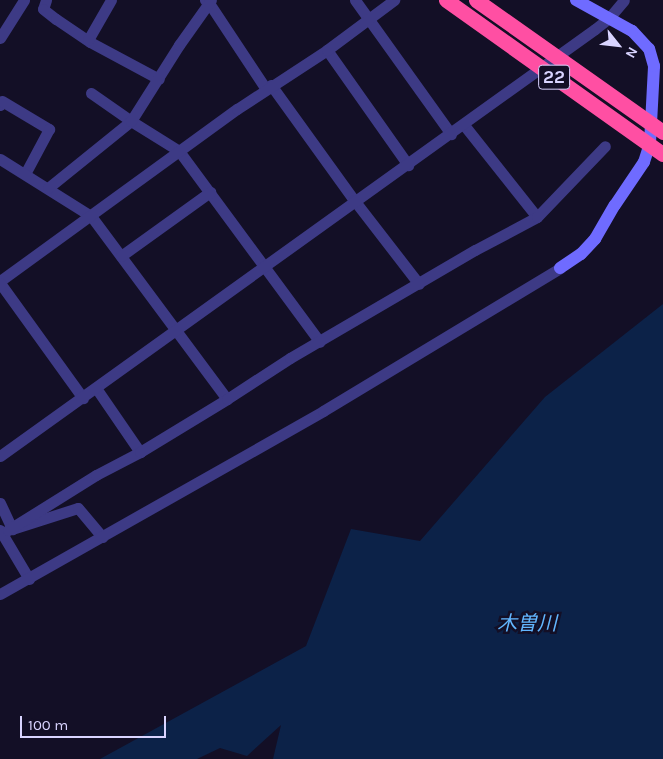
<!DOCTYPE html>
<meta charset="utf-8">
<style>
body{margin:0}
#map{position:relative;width:663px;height:759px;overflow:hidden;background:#130f26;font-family:Karla,"Noto Sans JP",sans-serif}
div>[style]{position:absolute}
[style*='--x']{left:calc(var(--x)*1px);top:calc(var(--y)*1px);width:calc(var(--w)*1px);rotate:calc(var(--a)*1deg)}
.water>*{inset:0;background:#0c2248}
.street>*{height:11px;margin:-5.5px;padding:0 5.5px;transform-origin:5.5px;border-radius:5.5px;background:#3d3a85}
.secondary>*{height:12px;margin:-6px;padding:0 6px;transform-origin:6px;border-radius:6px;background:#6f6bff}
.highway-bridge>*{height:15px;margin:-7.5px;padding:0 7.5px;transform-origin:7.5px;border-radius:7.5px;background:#ff4fa3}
span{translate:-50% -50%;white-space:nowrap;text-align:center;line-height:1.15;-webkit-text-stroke:5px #130f26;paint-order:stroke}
.shield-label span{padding:1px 4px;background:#130f26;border:1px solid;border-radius:4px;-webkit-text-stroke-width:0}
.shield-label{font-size:18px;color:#d9d4ff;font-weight:700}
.water-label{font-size:20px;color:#62b6ff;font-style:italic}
.north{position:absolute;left:593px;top:20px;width:50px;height:50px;-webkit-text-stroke:4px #130f26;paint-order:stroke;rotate:119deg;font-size:14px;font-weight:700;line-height:20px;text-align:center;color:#d9d4ff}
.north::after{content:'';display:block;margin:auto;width:18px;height:22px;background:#d9d4ff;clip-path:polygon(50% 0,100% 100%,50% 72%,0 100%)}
.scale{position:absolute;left:20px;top:716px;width:146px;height:22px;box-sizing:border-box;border:2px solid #d9d4ff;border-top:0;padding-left:6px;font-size:15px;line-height:18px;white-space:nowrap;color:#d9d4ff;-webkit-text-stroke:4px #130f26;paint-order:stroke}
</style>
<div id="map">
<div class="water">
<i style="clip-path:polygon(663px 304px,663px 759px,273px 759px,281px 725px,247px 756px,220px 748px,197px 759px,100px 759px,306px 646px,351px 529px,420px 541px,545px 397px)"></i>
</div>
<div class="street">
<i style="--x:46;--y:0;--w:9;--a:108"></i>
<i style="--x:43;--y:9;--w:16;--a:38"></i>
<i style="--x:56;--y:19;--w:41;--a:34.1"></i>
<i style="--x:90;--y:42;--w:78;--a:28.2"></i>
<i style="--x:205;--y:0;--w:5;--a:37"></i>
<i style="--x:209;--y:3;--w:103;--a:56.5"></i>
<i style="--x:355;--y:0;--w:165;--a:54.4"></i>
<i style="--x:0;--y:38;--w:45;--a:-57.7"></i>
<i style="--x:88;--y:40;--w:46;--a:-60.1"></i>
<i style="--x:327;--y:50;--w:141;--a:54.8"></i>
<i style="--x:271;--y:85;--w:142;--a:54.2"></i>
<i style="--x:354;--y:200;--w:106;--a:52.3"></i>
<i style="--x:91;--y:93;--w:49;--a:35"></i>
<i style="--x:131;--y:121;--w:57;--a:32"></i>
<i style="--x:179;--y:151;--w:237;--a:53.6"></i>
<i style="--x:0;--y:105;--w:4;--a:-63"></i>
<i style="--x:2;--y:101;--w:55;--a:30.8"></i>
<i style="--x:49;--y:129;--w:51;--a:118.1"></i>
<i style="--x:464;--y:125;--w:117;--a:51.6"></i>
<i style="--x:0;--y:159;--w:107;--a:32.1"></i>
<i style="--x:91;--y:216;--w:228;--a:53.4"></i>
<i style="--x:48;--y:188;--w:107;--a:-38.9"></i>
<i style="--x:131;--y:121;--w:90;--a:-57.7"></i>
<i style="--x:179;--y:45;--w:55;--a:-54.6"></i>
<i style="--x:121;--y:256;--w:110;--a:-35.7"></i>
<i style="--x:0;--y:281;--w:293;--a:-36"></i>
<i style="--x:237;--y:109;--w:108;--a:-33.2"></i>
<i style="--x:327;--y:50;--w:84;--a:-36.7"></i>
<i style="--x:0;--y:283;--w:142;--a:54.2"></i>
<i style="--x:96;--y:388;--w:78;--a:55.5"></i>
<i style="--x:0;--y:456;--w:732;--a:-35.67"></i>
<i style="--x:595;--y:29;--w:18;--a:-38"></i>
<i style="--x:609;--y:18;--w:23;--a:-50"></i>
<i style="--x:0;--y:503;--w:29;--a:65"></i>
<i style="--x:12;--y:529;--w:69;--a:-17.7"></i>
<i style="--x:78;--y:508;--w:38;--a:50"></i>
<i style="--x:0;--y:530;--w:57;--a:59.4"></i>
<i style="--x:8;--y:530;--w:104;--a:-32"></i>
<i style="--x:96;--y:475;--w:50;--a:-27.6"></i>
<i style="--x:140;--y:452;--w:102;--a:-31.3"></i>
<i style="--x:227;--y:399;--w:75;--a:-33.1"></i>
<i style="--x:290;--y:358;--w:214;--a:-30.3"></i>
<i style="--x:475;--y:250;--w:70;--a:-28"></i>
<i style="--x:537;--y:217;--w:98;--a:-46.2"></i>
<i style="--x:0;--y:594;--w:371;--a:-29.5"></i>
<i style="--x:323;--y:411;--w:277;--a:-31.1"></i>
</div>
<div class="secondary">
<i style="--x:560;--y:268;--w:25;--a:-34"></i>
<i style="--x:581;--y:254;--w:21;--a:-47"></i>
<i style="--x:595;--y:239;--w:39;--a:-60"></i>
<i style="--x:615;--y:205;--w:52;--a:-56"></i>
<i style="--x:644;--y:162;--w:20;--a:-72"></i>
<i style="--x:650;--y:143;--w:77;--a:-87"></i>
<i style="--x:654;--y:66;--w:18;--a:-106"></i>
<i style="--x:649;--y:49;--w:25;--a:-133"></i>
<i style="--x:632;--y:31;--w:64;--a:-151"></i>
</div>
<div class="highway-bridge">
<i style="--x:446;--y:0;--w:266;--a:35.4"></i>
<i style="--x:476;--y:0;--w:229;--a:35.2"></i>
</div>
<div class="shield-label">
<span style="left:554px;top:77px">22</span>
</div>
<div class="water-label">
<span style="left:527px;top:623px">木曽川</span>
</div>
<div class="north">N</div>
<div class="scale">100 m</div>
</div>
